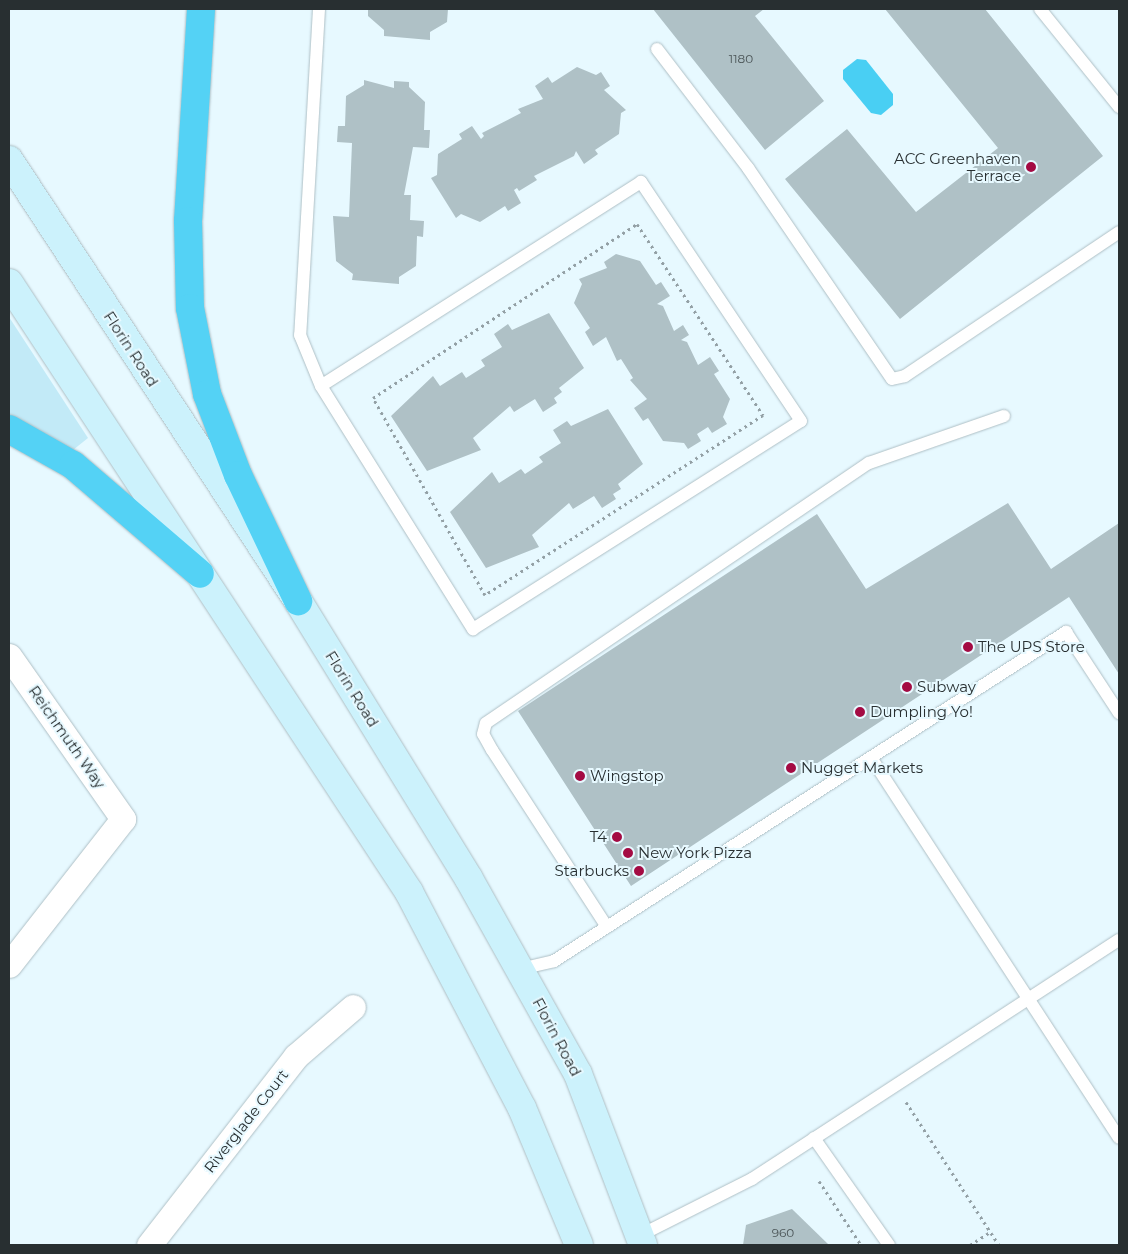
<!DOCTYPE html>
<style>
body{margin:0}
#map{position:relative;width:1128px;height:1254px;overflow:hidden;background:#e7f9ff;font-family:Montserrat,sans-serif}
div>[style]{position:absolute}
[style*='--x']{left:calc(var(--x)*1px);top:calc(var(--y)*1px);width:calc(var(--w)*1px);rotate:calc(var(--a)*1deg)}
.green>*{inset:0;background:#c2eaf7}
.water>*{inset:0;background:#49cff3}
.building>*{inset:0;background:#afc1c6}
.path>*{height:3px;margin-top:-1.5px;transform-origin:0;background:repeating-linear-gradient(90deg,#93a0a5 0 2.5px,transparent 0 6.5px)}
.roads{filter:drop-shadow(0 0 1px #aebfc5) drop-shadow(0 0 1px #aebfc5)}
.lane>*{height:12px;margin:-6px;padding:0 6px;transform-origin:6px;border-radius:6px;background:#fff}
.street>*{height:25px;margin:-12.5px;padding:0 12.5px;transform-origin:12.5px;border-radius:12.5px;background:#fff}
.secondary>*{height:28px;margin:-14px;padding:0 14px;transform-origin:14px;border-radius:14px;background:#ccf2fc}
.highway>*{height:28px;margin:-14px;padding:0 14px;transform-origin:14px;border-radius:14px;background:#54d2f5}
.dots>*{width:14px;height:14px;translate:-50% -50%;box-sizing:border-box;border:2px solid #e7f9ff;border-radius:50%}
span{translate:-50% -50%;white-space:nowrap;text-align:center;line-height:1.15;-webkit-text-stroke:4px #e7f9ff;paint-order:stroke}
.number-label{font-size:12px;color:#4a5456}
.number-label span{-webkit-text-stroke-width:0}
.poi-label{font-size:15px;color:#282f31}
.right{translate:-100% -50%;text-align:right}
.left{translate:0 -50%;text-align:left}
.street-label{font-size:15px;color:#282f31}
.frame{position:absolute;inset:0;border:10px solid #282f31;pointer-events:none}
</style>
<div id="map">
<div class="green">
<i style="clip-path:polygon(9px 317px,88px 438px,73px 450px,9px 418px)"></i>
</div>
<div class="water">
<i style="clip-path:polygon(857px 59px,866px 60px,893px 94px,893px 105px,881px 115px,871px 113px,843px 79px,843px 70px)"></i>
</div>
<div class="building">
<i style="clip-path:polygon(368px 9px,448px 9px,447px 22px,430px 32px,430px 40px,384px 36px,384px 30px,368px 16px)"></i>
<i style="clip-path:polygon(653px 9px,764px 9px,755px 16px,824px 101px,765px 150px)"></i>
<i style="clip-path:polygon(885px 9px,985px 9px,1103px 156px,900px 319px,785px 179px,847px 129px,916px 212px,998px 148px)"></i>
<i style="clip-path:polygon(577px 67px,596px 75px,601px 72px,610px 86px,604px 90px,626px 110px,621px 113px,619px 134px,595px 150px,598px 154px,584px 164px,576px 151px,574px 156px,534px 176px,537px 180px,519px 191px,517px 188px,514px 190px,521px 203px,508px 211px,505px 206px,480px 222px,461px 214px,456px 218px,431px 178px,437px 175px,438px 154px,462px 139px,459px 134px,472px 126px,481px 139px,484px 136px,482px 133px,521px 113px,518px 109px,543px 99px,535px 86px,548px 77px,552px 83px)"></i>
<i style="clip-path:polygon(364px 80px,394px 88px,394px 81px,409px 82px,409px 87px,425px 102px,424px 130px,430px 130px,429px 148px,413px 147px,404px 195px,411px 195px,410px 220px,424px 221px,423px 237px,417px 236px,416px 266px,399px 277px,399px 284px,352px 280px,353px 274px,336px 261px,333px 216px,349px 217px,352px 143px,337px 142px,338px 126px,345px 126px,346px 96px,364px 85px)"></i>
<i style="clip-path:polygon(616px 254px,640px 261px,656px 285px,661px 282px,670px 296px,657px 304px,663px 306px,674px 331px,683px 325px,689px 335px,681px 340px,687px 342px,698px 365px,710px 357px,719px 371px,714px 374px,730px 399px,723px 417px,727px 424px,712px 433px,708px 427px,697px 434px,701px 441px,688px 449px,684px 443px,663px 441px,648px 418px,643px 421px,634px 408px,647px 399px,630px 380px,633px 378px,621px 359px,617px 361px,606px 337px,593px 346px,585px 332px,590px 328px,574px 303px,582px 284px,579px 279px,607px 268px,604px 262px)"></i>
<i style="clip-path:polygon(549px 313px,584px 368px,559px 388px,562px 392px,554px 398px,557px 403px,543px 412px,535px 399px,514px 412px,510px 406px,473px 438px,481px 450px,427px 471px,391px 416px,433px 376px,440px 386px,462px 372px,466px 378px,485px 366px,481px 360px,502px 347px,494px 334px,508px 324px,512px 330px)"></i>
<i style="clip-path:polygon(608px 409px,643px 464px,618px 484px,621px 489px,613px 494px,616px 499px,602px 508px,594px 496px,573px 509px,569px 503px,532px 535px,539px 547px,486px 568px,450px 512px,492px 472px,499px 483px,521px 469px,525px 474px,543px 462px,539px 457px,561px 443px,553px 430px,567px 421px,571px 426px)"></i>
<i style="clip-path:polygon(1008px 503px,1051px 569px,1119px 523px,1119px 674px,1069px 597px,631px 886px,518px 711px,817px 514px,866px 589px)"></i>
<i style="clip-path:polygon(792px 1209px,829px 1245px,743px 1245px,746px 1225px)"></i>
</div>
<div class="path">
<i style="--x:637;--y:224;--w:229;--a:56.6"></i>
<i style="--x:763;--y:415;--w:331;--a:147.1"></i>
<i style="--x:485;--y:595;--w:227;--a:-119.6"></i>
<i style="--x:373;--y:398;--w:316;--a:-33.4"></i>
<i style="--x:906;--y:1102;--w:171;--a:57"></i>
<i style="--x:819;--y:1181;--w:77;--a:56.7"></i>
<i style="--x:970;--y:1245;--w:24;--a:-33"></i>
</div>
<div class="roads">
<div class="lane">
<i style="--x:319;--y:9;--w:327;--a:93.3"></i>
<i style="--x:300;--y:335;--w:55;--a:67.6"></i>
<i style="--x:321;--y:386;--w:287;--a:58"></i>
<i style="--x:473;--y:629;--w:388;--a:-32.4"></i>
<i style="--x:801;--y:421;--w:288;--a:-123.8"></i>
<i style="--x:641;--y:182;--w:379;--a:147.5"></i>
<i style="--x:1040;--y:9;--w:126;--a:51.1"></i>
<i style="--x:657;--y:49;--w:150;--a:52.6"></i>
<i style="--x:748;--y:168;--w:255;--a:55.7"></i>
<i style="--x:892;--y:379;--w:13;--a:-13"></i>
<i style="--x:905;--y:376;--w:258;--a:-33.9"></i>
<i style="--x:872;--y:759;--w:452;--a:56.9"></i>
<i style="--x:607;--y:927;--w:211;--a:-123"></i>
<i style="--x:492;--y:750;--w:18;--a:-119"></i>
<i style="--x:483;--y:734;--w:11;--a:-75"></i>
<i style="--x:486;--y:723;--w:463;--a:-34.2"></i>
<i style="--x:869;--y:463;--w:143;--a:-19.2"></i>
<i style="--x:520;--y:969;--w:35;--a:-13"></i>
<i style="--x:554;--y:961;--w:609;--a:-32.72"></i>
<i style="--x:1066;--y:632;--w:97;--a:56.8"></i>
<i style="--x:814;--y:1138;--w:131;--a:55"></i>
<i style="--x:639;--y:1236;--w:127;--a:-26.8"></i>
<i style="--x:752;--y:1179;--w:438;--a:-33.1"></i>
</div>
<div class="street">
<i style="--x:9;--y:656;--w:199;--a:55"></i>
<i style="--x:123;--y:819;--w:185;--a:128"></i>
<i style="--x:149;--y:1245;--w:239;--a:-52.1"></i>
<i style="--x:296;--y:1056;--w:75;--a:-40.7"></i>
</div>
<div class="secondary">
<i style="--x:9;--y:160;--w:527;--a:56.76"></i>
<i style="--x:298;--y:601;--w:326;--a:58.4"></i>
<i style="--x:469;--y:879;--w:223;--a:60.8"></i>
<i style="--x:578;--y:1074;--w:183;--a:69.2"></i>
<i style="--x:9;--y:283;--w:729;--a:56.7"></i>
<i style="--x:409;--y:892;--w:244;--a:62.4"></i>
<i style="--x:522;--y:1108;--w:148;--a:67.4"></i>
</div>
<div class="highway">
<i style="--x:201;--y:9;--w:212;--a:93.5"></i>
<i style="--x:188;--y:221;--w:87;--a:88.7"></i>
<i style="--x:190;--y:308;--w:88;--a:78.8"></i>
<i style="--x:207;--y:394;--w:87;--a:69.1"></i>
<i style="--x:238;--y:475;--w:140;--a:64.5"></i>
<i style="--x:9;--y:429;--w:73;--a:29.4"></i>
<i style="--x:73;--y:465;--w:167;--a:40.6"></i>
</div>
</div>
<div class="dots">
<i style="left:1031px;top:167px;background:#a40b43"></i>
<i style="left:968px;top:647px;background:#a40b43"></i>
<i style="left:907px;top:687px;background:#a40b43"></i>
<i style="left:860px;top:712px;background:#a40b43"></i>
<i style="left:791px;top:768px;background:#a40b43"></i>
<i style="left:580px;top:776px;background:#a40b43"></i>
<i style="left:617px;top:837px;background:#a40b43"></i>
<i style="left:628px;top:853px;background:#a40b43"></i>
<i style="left:639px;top:871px;background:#a40b43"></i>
</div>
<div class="number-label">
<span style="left:741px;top:59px">1180</span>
<span style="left:783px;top:1233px">960</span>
</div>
<div class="poi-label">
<span class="right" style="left:1021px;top:167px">ACC Greenhaven<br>Terrace</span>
<span class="left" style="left:978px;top:647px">The UPS Store</span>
<span class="left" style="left:917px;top:687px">Subway</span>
<span class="left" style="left:870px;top:712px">Dumpling Yo!</span>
<span class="left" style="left:801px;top:768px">Nugget Markets</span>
<span class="left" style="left:590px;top:776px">Wingstop</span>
<span class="right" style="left:607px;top:837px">T4</span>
<span class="left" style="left:638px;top:853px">New York Pizza</span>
<span class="right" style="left:629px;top:871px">Starbucks</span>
</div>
<div class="street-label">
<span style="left:131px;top:349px;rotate:57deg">Florin Road</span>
<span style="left:352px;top:689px;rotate:58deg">Florin Road</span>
<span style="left:67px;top:737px;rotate:55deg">Reichmuth Way</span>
<span style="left:557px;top:1037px;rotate:62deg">Florin Road</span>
<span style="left:246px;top:1121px;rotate:-52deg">Riverglade Court</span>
</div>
<div class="frame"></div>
</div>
